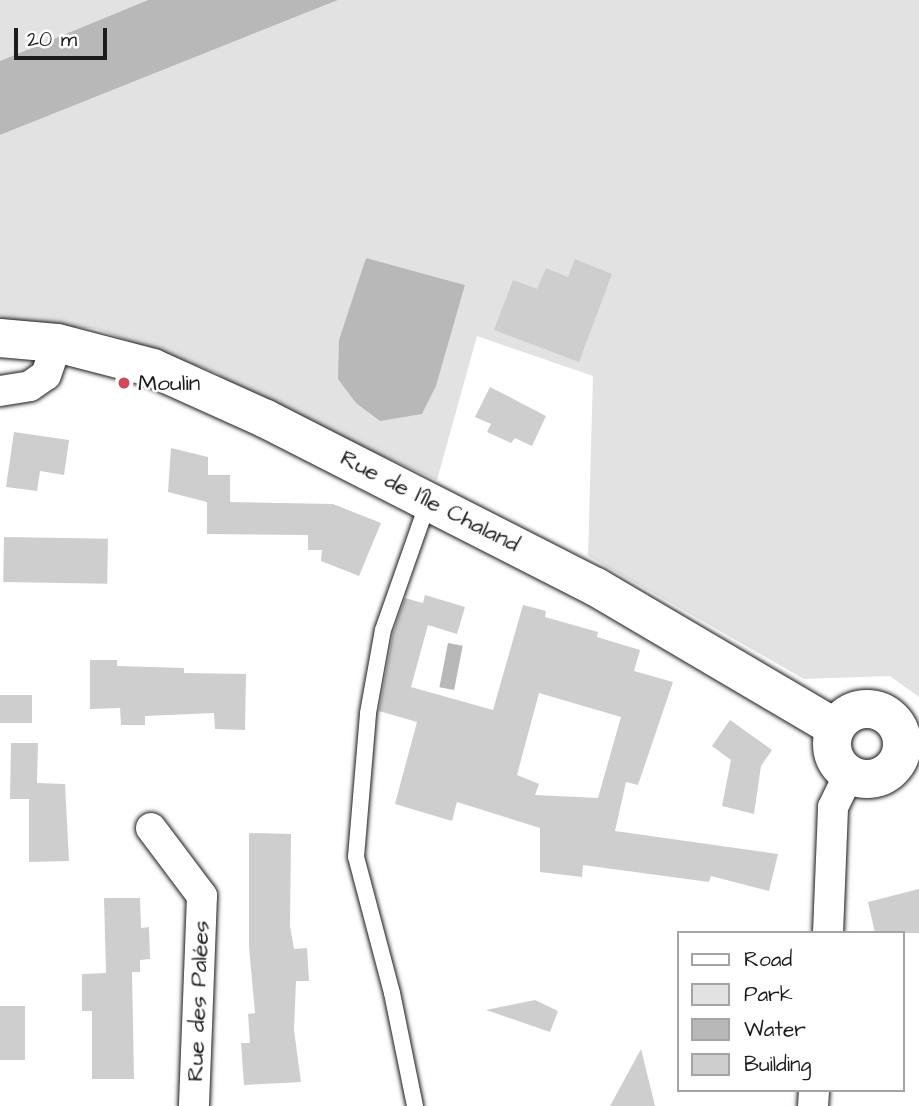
<!DOCTYPE html>
<meta charset="utf-8">
<style>
body{margin:0}
#map{position:relative;width:919px;height:1106px;overflow:hidden;background:#fff;font-family:"Architects Daughter",sans-serif}
div>[style]{position:absolute}
[style*='--x']{left:calc(var(--x)*1px);top:calc(var(--y)*1px);width:calc(var(--w)*1px);rotate:calc(var(--a)*1deg)}
.green>*{inset:0;background:#e2e2e2}
.water>*{inset:0;background:#b8b8b8;transform-origin:0 0}
.building>*{inset:0;background:#cecece;transform-origin:0 0}
.roads{filter:drop-shadow(0 0 2px #1c1c1c) drop-shadow(0 0 2px #1c1c1c)}
.service>*{height:16px;margin:-8px;padding:0 8px;transform-origin:8px;border-radius:8px;background:#fff}
.minor>*{height:30px;margin:-15px;padding:0 15px;transform-origin:15px;border-radius:15px;background:#fff}
.tertiary>*{height:38px;margin:-19px;padding:0 19px;transform-origin:19px;border-radius:19px;background:#fff}
.tertiary>.ring{margin:-19px;padding:0;box-sizing:content-box;background:none;border:38px solid #fff;border-radius:50%}
.dots>*{width:19px;height:19px;translate:-50% -50%;box-sizing:border-box;border:4px solid #fff;border-radius:50%}
span{translate:-50% -50%;white-space:nowrap;text-align:center;line-height:1.15;-webkit-text-stroke:5px #fff;paint-order:stroke}
.poi-label{font-size:23px;color:#1c1c1c}
.left{translate:0 -50%;text-align:left}
.street-label{font-size:23px;color:#1c1c1c}
.legend{position:absolute;left:677px;top:931px;width:228px;height:161px;box-sizing:border-box;background:#fff;border:2px solid #a4a4a4;margin:0;padding:9px 12px;list-style:none;font-size:21px;color:#1c1c1c}
.legend li{display:flex;align-items:center;gap:14px;height:35px}
.legend b{width:35px;border:2px solid #a4a4a4}
.scale{position:absolute;left:14px;top:28px;width:93px;height:32px;box-sizing:border-box;border:4px solid #1c1c1c;border-top:0;padding-left:9px;font-size:21px;line-height:24px;white-space:nowrap;color:#1c1c1c;-webkit-text-stroke:5px #fff;paint-order:stroke}
</style>
<div id="map">
<div class="green">
<i style="clip-path:polygon(0 0,148px 0,0 61px)"></i>
<i style="clip-path:polygon(evenodd,338px 0,919px 0,919px 697px,890px 676px,804px 679px,588px 556px,593px 376px,477px 336px,437px 480px,242px 395px,217px 373px,97px 329px,0 321px,0 135px,338px 0,365px 258px,465px 285px,436px 385px,422px 414px,365px 258px)"></i>
</div>
<div class="water">
<i style="clip-path:polygon(148px 0,338px 0,0 135px,0 61px)"></i>
<i style="clip-path:polygon(366px 258px,465px 285px,436px 386px,422px 414px,380px 421px,356px 403px,338px 379px,339px 340px)"></i>
<i style="left:448px;top:643px;width:15px;height:45px;rotate:11deg"></i>
</div>
<div class="building">
<i style="clip-path:polygon(575px 259px,612px 274px,579px 362px,494px 330px,513px 280px,537px 289px,546px 268px,568px 277px)"></i>
<i style="clip-path:polygon(490px 387px,546px 416px,532px 446px,515px 438px,511px 443px,487px 432px,491px 424px,475px 417px)"></i>
<i style="clip-path:polygon(14px 432px,69px 440px,64px 475px,40px 471px,37px 491px,6px 487px)"></i>
<i style="clip-path:polygon(171px 448px,208px 457px,208px 475px,230px 475px,230px 502px,333px 504px,381px 523px,359px 576px,321px 561px,322px 550px,308px 550px,308px 535px,207px 534px,207px 502px,168px 492px)"></i>
<i style="left:4px;top:537px;width:104px;height:45px;rotate:1deg"></i>
<i style="clip-path:polygon(evenodd,425px 595px,465px 607px,457px 634px,428px 625px,411px 687px,493px 710px,523px 605px,546px 611px,545px 617px,598px 632px,597px 637px,640px 650px,634px 671px,673px 682px,638px 785px,626px 782px,615px 831px,778px 854px,769px 891px,711px 876px,709px 882px,583px 865px,582px 877px,540px 872px,540px 828px,457px 802px,452px 821px,395px 804px,417px 722px,379px 711px,393px 633px,405px 598px,423px 603px,425px 595px,539px 693px,621px 717px,598px 798px,535px 795px,539px 784px,517px 775px,539px 693px)"></i>
<i style="clip-path:polygon(90px 660px,117px 660px,117px 666px,184px 668px,184px 673px,246px 674px,245px 730px,215px 729px,214px 713px,145px 716px,145px 725px,121px 725px,120px 708px,90px 709px)"></i>
<i style="left:32px;top:695px;width:28px;height:32px;rotate:90deg"></i>
<i style="clip-path:polygon(730px 720px,772px 750px,761px 766px,754px 814px,722px 806px,731px 760px,712px 746px)"></i>
<i style="clip-path:polygon(11px 743px,38px 743px,37px 783px,65px 784px,69px 861px,29px 862px,29px 799px,10px 799px)"></i>
<i style="clip-path:polygon(249px 833px,291px 834px,290px 926px,294px 949px,307px 948px,309px 981px,296px 981px,294px 1030px,301px 1082px,244px 1085px,241px 1043px,250px 1043px,248px 1014px,255px 1013px,249px 947px)"></i>
<i style="clip-path:polygon(919px 889px,919px 933px,875px 933px,868px 902px)"></i>
<i style="clip-path:polygon(104px 898px,140px 898px,141px 928px,149px 927px,150px 959px,140px 960px,140px 972px,132px 972px,134px 1079px,92px 1079px,92px 1011px,82px 1011px,82px 974px,106px 973px)"></i>
<i style="clip-path:polygon(535px 1000px,558px 1011px,550px 1032px,486px 1010px)"></i>
<i style="left:25px;top:1006px;width:54px;height:25px;rotate:90deg"></i>
<i style="clip-path:polygon(641px 1049px,655px 1106px,610px 1106px)"></i>
</div>
<div class="roads">
<div class="service">
<i style="--x:415;--y:1106;--w:115;--a:-101.5"></i>
<i style="--x:392;--y:993;--w:141;--a:-104.8"></i>
<i style="--x:356;--y:857;--w:144;--a:-85.2"></i>
<i style="--x:368;--y:713;--w:84;--a:-79.8"></i>
<i style="--x:383;--y:630;--w:136;--a:-70.6"></i>
</div>
<div class="minor">
<i style="--x:0;--y:391;--w:30;--a:-9"></i>
<i style="--x:30;--y:386;--w:19;--a:-35"></i>
<i style="--x:46;--y:375;--w:34;--a:-71"></i>
<i style="--x:151;--y:828;--w:85;--a:53.1"></i>
<i style="--x:202;--y:896;--w:210;--a:92.2"></i>
<i style="--x:828;--y:933;--w:126;--a:-87.7"></i>
<i style="--x:833;--y:807;--w:37;--a:-64"></i>
<i style="--x:813;--y:1106;--w:16;--a:-86"></i>
</div>
<div class="tertiary">
<i style="--x:0;--y:338;--w:57;--a:5"></i>
<i style="--x:57;--y:343;--w:99;--a:14.6"></i>
<i style="--x:153;--y:368;--w:124;--a:24.3"></i>
<i style="--x:266;--y:419;--w:370;--a:27"></i>
<i style="--x:596;--y:587;--w:277;--a:30.5"></i>
<i class="ring" style="left:832px;top:709px;width:32px;height:32px"></i>
</div>
</div>
<div class="dots">
<i style="left:124px;top:383px;background:#d1495b"></i>
</div>
<div class="poi-label">
<span class="left" style="left:138px;top:383px">Moulin</span>
</div>
<div class="street-label">
<span style="left:430px;top:501px;rotate:27deg">Rue de l'Île Chaland</span>
<span style="left:198px;top:1001px;rotate:-88deg">Rue des Palées</span>
</div>
<ul class="legend">
<li><b style="height:9px;background:#fff"></b>Road</li>
<li><b style="height:19px;background:#e2e2e2"></b>Park</li>
<li><b style="height:19px;background:#b8b8b8"></b>Water</li>
<li><b style="height:19px;background:#cecece"></b>Building</li>
</ul>
<div class="scale">20 m</div>
</div>
